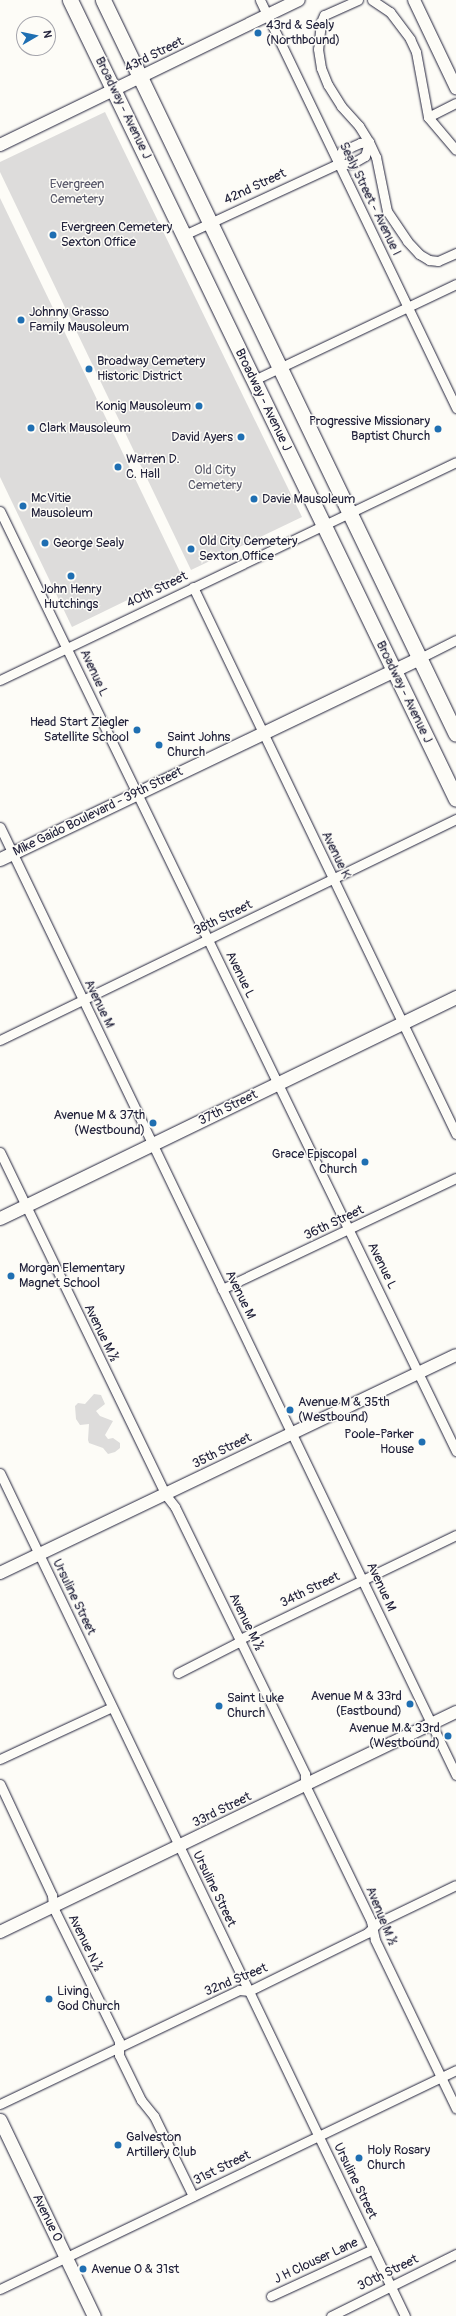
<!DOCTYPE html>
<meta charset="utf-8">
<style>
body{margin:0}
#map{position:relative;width:456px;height:2316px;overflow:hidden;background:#fdfcf7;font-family:Pangolin,sans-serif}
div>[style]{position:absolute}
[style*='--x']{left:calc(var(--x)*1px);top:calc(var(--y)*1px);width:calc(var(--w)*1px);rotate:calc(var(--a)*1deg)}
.green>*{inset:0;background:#dddcdb}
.roads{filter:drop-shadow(0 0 1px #22223b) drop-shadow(0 0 1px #22223b)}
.minor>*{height:9px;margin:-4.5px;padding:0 4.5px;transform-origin:4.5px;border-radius:4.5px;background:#fdfcf7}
.tertiary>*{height:12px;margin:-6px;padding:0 6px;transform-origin:6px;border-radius:6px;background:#fdfcf7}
.secondary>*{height:13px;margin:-6.5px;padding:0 6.5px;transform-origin:6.5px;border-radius:6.5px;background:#fdfcf7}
.primary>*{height:15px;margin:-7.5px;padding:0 7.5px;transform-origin:7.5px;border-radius:7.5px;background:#fdfcf7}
.dots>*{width:11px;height:11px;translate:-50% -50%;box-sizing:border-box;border:2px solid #fdfcf7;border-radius:50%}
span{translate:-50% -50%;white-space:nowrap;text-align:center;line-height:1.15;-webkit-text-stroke:3px #fdfcf7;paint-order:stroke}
.poi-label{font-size:13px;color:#22223b}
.left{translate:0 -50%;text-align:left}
.right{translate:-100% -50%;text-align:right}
.street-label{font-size:13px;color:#22223b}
.park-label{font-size:13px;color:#5a5a6b}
.north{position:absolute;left:16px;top:16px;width:40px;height:40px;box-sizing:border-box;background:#fdfcf7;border:1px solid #a5a5ac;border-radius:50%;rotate:81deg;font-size:11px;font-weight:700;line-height:16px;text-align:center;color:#22223b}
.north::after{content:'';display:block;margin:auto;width:14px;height:18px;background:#1f6fb2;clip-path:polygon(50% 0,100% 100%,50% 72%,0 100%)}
</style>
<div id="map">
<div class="green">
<i style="clip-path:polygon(105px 112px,302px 517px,191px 570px,0 172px,0 162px)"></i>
<i style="clip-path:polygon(0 198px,181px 574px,72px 627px,0 477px)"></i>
<i style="clip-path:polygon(94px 1394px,101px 1395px,105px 1404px,96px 1411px,100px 1416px,113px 1421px,105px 1435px,108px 1439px,113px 1438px,120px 1443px,120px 1448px,115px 1452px,108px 1454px,103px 1448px,89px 1443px,88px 1440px,89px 1424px,80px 1425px,76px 1419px,75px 1406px,78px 1403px,85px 1404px)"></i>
</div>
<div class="roads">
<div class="minor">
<i style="--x:260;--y:0;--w:453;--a:64.3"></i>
<i style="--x:358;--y:0;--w:37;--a:156"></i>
<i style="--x:324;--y:15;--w:8;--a:113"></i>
<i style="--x:321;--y:22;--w:27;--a:96"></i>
<i style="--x:318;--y:49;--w:19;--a:81"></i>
<i style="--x:321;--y:68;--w:18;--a:68"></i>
<i style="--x:328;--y:85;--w:25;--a:58"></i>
<i style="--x:341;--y:106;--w:27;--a:48"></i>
<i style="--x:359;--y:126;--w:19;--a:58"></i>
<i style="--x:369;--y:142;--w:17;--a:65"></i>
<i style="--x:376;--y:157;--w:55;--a:78.5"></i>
<i style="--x:387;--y:211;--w:36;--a:56"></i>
<i style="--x:407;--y:241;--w:18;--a:47"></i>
<i style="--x:419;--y:254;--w:12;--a:31"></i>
<i style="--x:429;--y:260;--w:9;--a:6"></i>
<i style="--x:438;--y:261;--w:20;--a:-24"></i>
<i style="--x:372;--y:0;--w:22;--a:34"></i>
<i style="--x:390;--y:12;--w:34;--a:53"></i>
<i style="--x:410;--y:39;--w:14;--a:65"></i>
<i style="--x:416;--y:52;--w:66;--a:79.5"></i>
<i style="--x:428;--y:117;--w:43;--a:49.7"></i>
<i style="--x:428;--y:117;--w:31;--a:-27"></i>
<i style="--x:338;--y:164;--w:14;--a:-73"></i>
<i style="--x:342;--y:151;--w:20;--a:-24"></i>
<i style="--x:360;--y:143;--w:9;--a:-6"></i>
<i style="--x:184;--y:235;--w:170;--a:-24.8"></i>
<i style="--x:338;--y:164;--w:13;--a:0"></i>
<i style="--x:351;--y:164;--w:16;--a:-30"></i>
<i style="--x:365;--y:156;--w:15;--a:-74"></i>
<i style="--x:254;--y:380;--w:224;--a:-25.4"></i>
<i style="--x:0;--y:511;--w:1045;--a:64.12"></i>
<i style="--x:193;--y:587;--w:607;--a:64.32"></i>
<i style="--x:420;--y:658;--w:40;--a:-26.6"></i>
<i style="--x:0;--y:680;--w:505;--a:-25.55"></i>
<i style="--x:0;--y:827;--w:1052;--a:64.31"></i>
<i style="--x:0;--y:1040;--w:507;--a:-25.86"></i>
<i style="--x:0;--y:1152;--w:380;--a:64.2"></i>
<i style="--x:165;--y:1494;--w:16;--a:52"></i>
<i style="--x:175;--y:1507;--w:297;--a:64"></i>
<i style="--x:305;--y:1774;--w:11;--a:90"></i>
<i style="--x:305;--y:1785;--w:151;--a:64.1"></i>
<i style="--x:371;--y:1921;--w:19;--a:78"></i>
<i style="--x:375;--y:1940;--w:187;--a:64.3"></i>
<i style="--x:222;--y:1289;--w:259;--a:-25.4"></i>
<i style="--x:0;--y:1473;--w:935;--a:64.34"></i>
<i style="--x:178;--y:1673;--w:66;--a:-27"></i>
<i style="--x:237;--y:1643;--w:5;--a:-53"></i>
<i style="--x:240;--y:1639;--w:240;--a:-25.7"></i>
<i style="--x:0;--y:1759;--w:123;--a:-24.9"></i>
<i style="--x:0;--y:1784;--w:123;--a:64.9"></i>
<i style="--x:52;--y:1895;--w:12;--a:85"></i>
<i style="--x:53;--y:1907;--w:149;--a:63.8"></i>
<i style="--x:119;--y:2041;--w:14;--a:90"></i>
<i style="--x:119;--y:2055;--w:50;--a:63.9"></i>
<i style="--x:141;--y:2100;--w:21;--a:51"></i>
<i style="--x:154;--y:2116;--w:89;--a:64"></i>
<i style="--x:0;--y:2104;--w:265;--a:-25.5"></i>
<i style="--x:239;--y:1990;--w:10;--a:6"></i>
<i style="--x:249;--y:1991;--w:131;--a:-26.2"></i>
<i style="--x:367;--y:1933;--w:16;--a:-43"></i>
<i style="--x:379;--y:1922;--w:85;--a:-25.7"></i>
<i style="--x:0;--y:2289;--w:506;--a:-25.65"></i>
<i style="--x:271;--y:2296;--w:112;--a:-24.7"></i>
<i style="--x:331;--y:2316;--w:140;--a:-26.4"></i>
</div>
<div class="tertiary">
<i style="--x:414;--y:0;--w:98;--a:64.5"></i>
<i style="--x:0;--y:145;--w:332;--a:-25.9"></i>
<i style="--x:0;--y:1573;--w:505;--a:-25.55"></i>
<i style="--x:0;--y:1932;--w:506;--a:-25.76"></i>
</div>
<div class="secondary">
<i style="--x:0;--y:859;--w:466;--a:-25.6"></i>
<i style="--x:0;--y:1218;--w:507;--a:-25.86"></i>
<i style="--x:0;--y:2120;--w:217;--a:64.4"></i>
</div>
<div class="primary">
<i style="--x:70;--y:0;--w:887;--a:64.21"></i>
<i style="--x:103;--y:0;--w:814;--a:64.32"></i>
</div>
</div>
<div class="dots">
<i style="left:258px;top:33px;background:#1f6fb2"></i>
<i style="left:53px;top:235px;background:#1f6fb2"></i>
<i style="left:21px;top:320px;background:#1f6fb2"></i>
<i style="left:89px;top:369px;background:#1f6fb2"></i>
<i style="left:199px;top:406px;background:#1f6fb2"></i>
<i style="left:31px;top:428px;background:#1f6fb2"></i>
<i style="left:438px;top:429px;background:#1f6fb2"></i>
<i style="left:241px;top:437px;background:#1f6fb2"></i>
<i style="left:118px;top:467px;background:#1f6fb2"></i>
<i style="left:254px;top:499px;background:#1f6fb2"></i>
<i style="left:23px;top:506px;background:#1f6fb2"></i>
<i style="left:45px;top:543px;background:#1f6fb2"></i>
<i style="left:191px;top:549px;background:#1f6fb2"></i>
<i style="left:71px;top:576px;background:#1f6fb2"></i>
<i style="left:137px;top:730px;background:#1f6fb2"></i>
<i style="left:159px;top:745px;background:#1f6fb2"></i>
<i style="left:153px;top:1123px;background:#1f6fb2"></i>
<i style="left:365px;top:1162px;background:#1f6fb2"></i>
<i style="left:11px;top:1276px;background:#1f6fb2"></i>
<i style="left:290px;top:1410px;background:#1f6fb2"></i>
<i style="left:422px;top:1442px;background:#1f6fb2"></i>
<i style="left:410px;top:1704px;background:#1f6fb2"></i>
<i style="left:219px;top:1706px;background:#1f6fb2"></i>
<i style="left:448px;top:1736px;background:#1f6fb2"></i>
<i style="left:49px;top:1999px;background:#1f6fb2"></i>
<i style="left:118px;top:2145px;background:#1f6fb2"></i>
<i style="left:359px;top:2158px;background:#1f6fb2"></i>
<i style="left:83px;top:2269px;background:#1f6fb2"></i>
</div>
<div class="poi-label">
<span class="left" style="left:266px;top:33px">43rd &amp; Sealy<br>(Northbound)</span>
<span class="left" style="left:61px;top:235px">Evergreen Cemetery<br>Sexton Office</span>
<span class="left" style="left:29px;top:320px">Johnny Grasso<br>Family Mausoleum</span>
<span class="left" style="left:97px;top:369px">Broadway Cemetery<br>Historic District</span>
<span class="right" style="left:191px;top:406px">Konig Mausoleum</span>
<span class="right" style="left:430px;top:429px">Progressive Missionary<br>Baptist Church</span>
<span class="left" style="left:39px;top:428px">Clark Mausoleum</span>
<span class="right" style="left:233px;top:437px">David Ayers</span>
<span class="left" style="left:126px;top:467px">Warren D.<br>C. Hall</span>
<span class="left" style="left:31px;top:506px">McVitie<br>Mausoleum</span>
<span class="left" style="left:262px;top:499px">Davie Mausoleum</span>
<span class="left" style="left:199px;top:549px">Old City Cemetery<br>Sexton Office</span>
<span class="left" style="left:53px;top:543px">George Sealy</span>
<span style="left:71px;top:597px">John Henry<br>Hutchings</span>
<span class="right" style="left:129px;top:730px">Head Start Ziegler<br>Satellite School</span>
<span class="left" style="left:167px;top:745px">Saint Johns<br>Church</span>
<span class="right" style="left:145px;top:1123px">Avenue M &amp; 37th<br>(Westbound)</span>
<span class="right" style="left:357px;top:1162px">Grace Episcopal<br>Church</span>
<span class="left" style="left:19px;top:1276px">Morgan Elementary<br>Magnet School</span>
<span class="left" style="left:298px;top:1410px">Avenue M &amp; 35th<br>(Westbound)</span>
<span class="right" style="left:414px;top:1442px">Poole-Parker<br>House</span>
<span class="right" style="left:402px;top:1704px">Avenue M &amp; 33rd<br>(Eastbound)</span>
<span class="left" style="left:227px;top:1706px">Saint Luke<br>Church</span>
<span class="right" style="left:440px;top:1736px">Avenue M &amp; 33rd<br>(Westbound)</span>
<span class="left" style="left:57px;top:1999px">Living<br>God Church</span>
<span class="left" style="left:126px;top:2145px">Galveston<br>Artillery Club</span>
<span class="left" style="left:367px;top:2158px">Holy Rosary<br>Church</span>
<span class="left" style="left:91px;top:2269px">Avenue O &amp; 31st</span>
</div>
<div class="street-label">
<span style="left:154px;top:55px;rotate:-26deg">43rd Street</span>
<span style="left:123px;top:108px;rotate:64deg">Broadway - Avenue J</span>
<span style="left:255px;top:187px;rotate:-25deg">42nd Street</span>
<span style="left:370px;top:199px;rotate:64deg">Sealy Street - Avenue I</span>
<span style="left:263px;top:400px;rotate:64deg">Broadway - Avenue J</span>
<span style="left:157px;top:590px;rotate:-26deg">40th Street</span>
<span style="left:94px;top:673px;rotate:65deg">Avenue L</span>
<span style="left:404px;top:692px;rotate:64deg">Broadway - Avenue J</span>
<span style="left:98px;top:812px;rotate:-26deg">Mike Gaido Boulevard - 39th Street</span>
<span style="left:336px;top:855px;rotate:64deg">Avenue K</span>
<span style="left:223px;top:918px;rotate:-26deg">38th Street</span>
<span style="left:240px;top:975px;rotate:64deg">Avenue L</span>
<span style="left:99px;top:1004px;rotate:64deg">Avenue M</span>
<span style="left:228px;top:1108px;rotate:-26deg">37th Street</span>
<span style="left:334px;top:1223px;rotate:-25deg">36th Street</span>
<span style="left:382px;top:1266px;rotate:64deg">Avenue L</span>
<span style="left:240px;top:1295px;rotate:64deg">Avenue M</span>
<span style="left:101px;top:1333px;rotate:64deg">Avenue M ½</span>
<span style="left:222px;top:1451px;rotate:-26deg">35th Street</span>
<span style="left:381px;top:1587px;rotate:65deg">Avenue M</span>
<span style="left:310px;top:1590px;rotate:-26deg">34th Street</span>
<span style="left:74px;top:1597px;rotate:64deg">Ursuline Street</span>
<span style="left:246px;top:1622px;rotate:64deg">Avenue M ½</span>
<span style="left:222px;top:1810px;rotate:-26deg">33rd Street</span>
<span style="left:214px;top:1889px;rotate:64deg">Ursuline Street</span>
<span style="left:381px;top:1916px;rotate:68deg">Avenue M ½</span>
<span style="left:85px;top:1943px;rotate:64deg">Avenue N ½</span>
<span style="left:236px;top:1980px;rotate:-22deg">32nd Street</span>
<span style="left:222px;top:2168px;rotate:-26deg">31st Street</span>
<span style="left:355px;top:2181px;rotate:64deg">Ursuline Street</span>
<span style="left:47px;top:2218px;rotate:64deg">Avenue O</span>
<span style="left:316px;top:2261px;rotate:-25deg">J H Clouser Lane</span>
<span style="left:388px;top:2273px;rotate:-26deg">30th Street</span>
</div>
<div class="park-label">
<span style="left:77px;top:192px">Evergreen<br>Cemetery</span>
<span style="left:215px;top:478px">Old City<br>Cemetery</span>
</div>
<div class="north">N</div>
</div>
